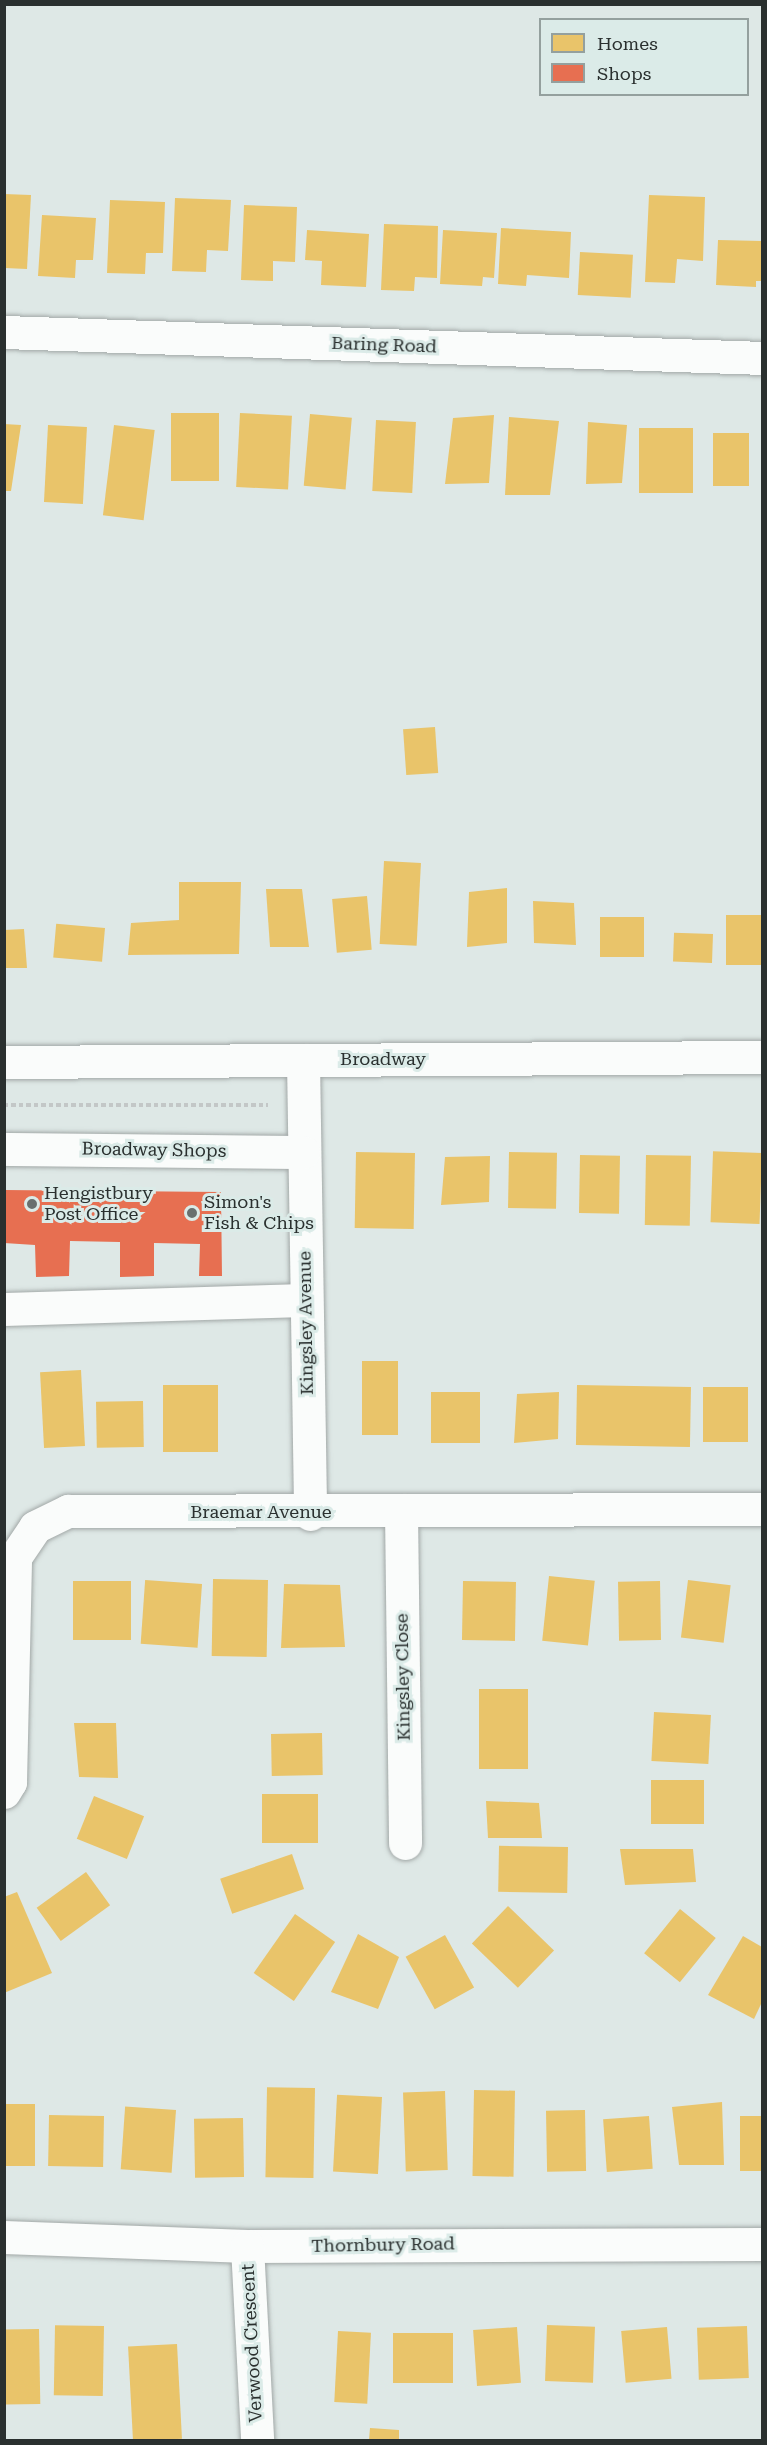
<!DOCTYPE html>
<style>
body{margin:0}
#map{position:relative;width:767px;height:2445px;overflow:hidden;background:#dee8e6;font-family:"Roboto Serif",serif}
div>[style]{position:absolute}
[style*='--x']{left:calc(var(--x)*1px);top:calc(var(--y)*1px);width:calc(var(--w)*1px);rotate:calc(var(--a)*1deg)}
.homes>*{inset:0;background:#e9c46a;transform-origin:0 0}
.shops>*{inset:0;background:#e76f51}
.path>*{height:4px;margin-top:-2px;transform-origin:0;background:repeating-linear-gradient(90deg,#c3c7c7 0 4.5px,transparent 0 7.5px)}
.roads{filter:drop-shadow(0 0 2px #a2a8a7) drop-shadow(0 0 2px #a2a8a7)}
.minor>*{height:33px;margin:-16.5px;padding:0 16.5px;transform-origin:16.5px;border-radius:16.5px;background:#fafcfb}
.dots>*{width:16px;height:16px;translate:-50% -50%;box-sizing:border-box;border:3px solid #dbebe8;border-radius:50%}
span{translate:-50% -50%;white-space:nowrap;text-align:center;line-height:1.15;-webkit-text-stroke:6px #dbebe8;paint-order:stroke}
.street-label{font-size:18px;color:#2a302f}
.poi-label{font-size:18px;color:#2a302f}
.left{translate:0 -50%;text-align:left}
.frame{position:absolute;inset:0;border:6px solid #2a302f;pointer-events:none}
.legend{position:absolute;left:539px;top:18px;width:210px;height:78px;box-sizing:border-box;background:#dbebe8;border:2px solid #94a09e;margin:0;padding:8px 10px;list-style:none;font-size:18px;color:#2a302f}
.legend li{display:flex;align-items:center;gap:12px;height:30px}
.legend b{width:30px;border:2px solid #94a09e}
</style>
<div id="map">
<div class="homes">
<i style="clip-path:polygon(4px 194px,31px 195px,27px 269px,5px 268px)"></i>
<i style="clip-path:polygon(649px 195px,705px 197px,703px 261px,677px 259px,675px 283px,645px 282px)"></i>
<i style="clip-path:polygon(175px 198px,231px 200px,228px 251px,207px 250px,206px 272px,172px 271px)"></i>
<i style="clip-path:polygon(110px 200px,165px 202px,163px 253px,146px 253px,145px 274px,107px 273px)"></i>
<i style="clip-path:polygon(244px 205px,297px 207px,295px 262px,273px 261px,273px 281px,241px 280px)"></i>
<i style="clip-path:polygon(42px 215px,96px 218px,93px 260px,76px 260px,75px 278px,38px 276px)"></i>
<i style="clip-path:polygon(384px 224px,438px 226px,437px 278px,415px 277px,414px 291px,381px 290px)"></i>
<i style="clip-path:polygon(501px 228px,571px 232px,569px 278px,527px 275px,526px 286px,498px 284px)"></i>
<i style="clip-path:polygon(307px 230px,369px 234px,366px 287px,321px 285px,322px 261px,305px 260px)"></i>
<i style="clip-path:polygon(443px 230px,497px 233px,494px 278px,483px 277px,482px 286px,440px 284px)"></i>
<i style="clip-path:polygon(718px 240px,762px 241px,762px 281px,756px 281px,756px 287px,716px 285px)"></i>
<i style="left:580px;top:252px;width:53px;height:43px;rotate:3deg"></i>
<i style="left:171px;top:413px;width:48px;height:68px"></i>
<i style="left:240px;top:413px;width:52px;height:74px;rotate:3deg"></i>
<i style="left:310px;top:414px;width:42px;height:72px;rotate:5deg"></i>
<i style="clip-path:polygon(494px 415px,489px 483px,445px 484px,453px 418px)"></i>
<i style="clip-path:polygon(509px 417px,559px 421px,550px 495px,505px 495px)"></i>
<i style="left:376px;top:420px;width:40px;height:71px;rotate:3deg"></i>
<i style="clip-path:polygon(588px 422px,627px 425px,622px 483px,586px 484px)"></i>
<i style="clip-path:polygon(4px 424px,21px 425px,11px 491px,4px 491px)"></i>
<i style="left:48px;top:425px;width:39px;height:77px;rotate:3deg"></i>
<i style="left:114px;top:425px;width:41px;height:91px;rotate:7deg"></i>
<i style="left:639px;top:428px;width:54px;height:65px"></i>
<i style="left:713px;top:433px;width:36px;height:53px"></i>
<i style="left:435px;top:727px;width:46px;height:32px;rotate:86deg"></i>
<i style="left:384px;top:861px;width:37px;height:83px;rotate:3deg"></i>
<i style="clip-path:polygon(179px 882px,241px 882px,239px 954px,128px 955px,131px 923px,179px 920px)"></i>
<i style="clip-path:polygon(507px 888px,507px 943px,467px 947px,469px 892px)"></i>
<i style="clip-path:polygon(266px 889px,302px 889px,309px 947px,270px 947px)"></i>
<i style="left:367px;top:896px;width:54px;height:35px;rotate:85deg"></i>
<i style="clip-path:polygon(533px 901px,574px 903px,576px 945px,534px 943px)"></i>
<i style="left:762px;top:915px;width:50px;height:36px;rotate:90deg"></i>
<i style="left:600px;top:917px;width:44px;height:40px"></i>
<i style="left:105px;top:928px;width:34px;height:49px;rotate:95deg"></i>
<i style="clip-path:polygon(24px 929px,27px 968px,4px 968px,4px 930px)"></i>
<i style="left:713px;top:934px;width:29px;height:39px;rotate:92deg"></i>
<i style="left:356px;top:1152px;width:59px;height:76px;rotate:1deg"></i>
<i style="left:509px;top:1152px;width:48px;height:56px;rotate:1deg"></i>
<i style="left:762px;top:1153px;width:71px;height:49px;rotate:92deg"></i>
<i style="left:580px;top:1155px;width:40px;height:58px;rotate:1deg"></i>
<i style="left:646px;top:1155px;width:45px;height:70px;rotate:1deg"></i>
<i style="clip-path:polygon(490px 1156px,489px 1202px,441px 1205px,445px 1157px)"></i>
<i style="left:398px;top:1361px;width:74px;height:36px;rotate:90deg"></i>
<i style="left:81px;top:1370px;width:76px;height:41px;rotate:87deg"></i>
<i style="left:218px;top:1385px;width:67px;height:55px;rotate:90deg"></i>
<i style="left:577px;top:1385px;width:114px;height:60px;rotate:1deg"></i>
<i style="left:703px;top:1387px;width:45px;height:55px"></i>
<i style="left:431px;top:1392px;width:49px;height:51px"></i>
<i style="clip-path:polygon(559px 1392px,558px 1439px,514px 1443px,517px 1394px)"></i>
<i style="left:143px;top:1401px;width:46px;height:47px;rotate:89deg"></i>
<i style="left:549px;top:1576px;width:46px;height:65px;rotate:6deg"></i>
<i style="left:268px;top:1580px;width:77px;height:55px;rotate:91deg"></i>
<i style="left:688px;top:1580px;width:43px;height:58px;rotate:7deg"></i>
<i style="left:131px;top:1581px;width:59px;height:58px;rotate:90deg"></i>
<i style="left:463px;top:1581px;width:53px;height:59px;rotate:1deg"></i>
<i style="left:660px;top:1581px;width:59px;height:42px;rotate:89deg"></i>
<i style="left:202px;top:1584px;width:64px;height:57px;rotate:94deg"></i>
<i style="clip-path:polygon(284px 1584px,340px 1585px,345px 1647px,281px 1648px)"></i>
<i style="left:479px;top:1689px;width:49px;height:80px"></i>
<i style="left:654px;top:1712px;width:57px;height:49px;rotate:3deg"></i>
<i style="clip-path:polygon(74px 1723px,116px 1723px,118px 1778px,79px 1777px)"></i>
<i style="left:322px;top:1733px;width:42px;height:51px;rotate:89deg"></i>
<i style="left:651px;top:1780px;width:53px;height:44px"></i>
<i style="left:262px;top:1794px;width:56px;height:49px"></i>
<i style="left:94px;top:1796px;width:54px;height:46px;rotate:22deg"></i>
<i style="clip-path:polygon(486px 1801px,539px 1803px,542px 1838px,488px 1838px)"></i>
<i style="left:568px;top:1847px;width:46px;height:69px;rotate:91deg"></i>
<i style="clip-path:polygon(620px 1849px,693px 1849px,696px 1882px,625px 1885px)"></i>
<i style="left:292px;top:1854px;width:37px;height:76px;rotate:71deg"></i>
<i style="left:86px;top:1872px;width:41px;height:61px;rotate:54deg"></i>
<i style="clip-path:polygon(17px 1892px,52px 1973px,4px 1993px,4px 1897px)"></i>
<i style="left:508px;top:1906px;width:64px;height:52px;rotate:44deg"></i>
<i style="left:680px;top:1909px;width:46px;height:57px;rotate:39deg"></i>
<i style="left:295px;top:1914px;width:49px;height:72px;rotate:35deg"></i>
<i style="clip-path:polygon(358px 1934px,399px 1957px,378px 2009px,331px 1992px)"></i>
<i style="left:445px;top:1935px;width:60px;height:45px;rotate:61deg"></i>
<i style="clip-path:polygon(743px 1936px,762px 1947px,762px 2002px,754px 2019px,708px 1995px)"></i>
<i style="left:315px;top:2088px;width:90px;height:48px;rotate:91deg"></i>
<i style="left:474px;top:2090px;width:41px;height:86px;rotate:1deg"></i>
<i style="left:445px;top:2091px;width:79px;height:42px;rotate:88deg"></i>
<i style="left:382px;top:2097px;width:77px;height:45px;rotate:93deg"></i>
<i style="clip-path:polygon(722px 2102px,724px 2165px,679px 2165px,672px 2107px)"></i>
<i style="left:4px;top:2104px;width:31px;height:62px"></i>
<i style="left:176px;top:2110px;width:63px;height:51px;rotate:94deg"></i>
<i style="left:585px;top:2110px;width:61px;height:39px;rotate:89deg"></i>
<i style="left:49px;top:2115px;width:55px;height:51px;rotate:1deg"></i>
<i style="left:649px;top:2116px;width:53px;height:46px;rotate:86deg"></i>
<i style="left:762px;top:2116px;width:55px;height:22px;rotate:90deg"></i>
<i style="left:243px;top:2118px;width:59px;height:49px;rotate:89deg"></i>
<i style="left:547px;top:2325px;width:48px;height:56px;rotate:2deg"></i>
<i style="left:104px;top:2326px;width:70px;height:49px;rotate:91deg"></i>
<i style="left:747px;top:2326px;width:52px;height:50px;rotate:88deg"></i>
<i style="left:517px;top:2327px;width:56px;height:44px;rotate:86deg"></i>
<i style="left:667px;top:2327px;width:52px;height:46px;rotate:85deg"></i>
<i style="left:39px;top:2329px;width:75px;height:35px;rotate:89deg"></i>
<i style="left:338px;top:2331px;width:33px;height:71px;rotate:3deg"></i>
<i style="left:393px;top:2333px;width:60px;height:50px"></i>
<i style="left:177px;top:2344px;width:95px;height:49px;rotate:87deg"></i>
<i style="clip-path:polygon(370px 2428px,399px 2430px,399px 2440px,369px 2440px)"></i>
</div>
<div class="shops">
<i style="clip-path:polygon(4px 1190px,221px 1192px,222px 1276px,199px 1276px,200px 1244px,154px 1243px,154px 1276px,120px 1277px,120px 1242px,70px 1241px,69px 1276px,36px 1277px,35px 1245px,4px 1243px)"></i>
</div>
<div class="path">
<i style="--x:4;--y:1105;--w:264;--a:0"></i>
</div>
<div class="roads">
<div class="minor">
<i style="--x:4;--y:332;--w:758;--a:1.96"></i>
<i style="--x:303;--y:1060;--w:454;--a:89.1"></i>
<i style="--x:4;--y:1062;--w:758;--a:-0.38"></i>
<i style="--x:4;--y:1149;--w:299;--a:0.6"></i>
<i style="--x:4;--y:1309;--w:300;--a:-1.7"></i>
<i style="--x:401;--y:1510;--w:333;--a:89.3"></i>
<i style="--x:4;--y:1792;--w:12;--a:-59"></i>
<i style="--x:10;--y:1782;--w:225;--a:-88.7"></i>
<i style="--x:15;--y:1557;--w:36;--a:-56"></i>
<i style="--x:35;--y:1527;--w:37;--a:-26"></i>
<i style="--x:68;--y:1511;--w:694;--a:-0.17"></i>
<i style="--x:4;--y:2237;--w:243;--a:2.1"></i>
<i style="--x:247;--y:2246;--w:515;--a:-0.22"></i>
<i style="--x:247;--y:2246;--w:194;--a:87"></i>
</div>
</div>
<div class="dots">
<i style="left:32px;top:1204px;background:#69706f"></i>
<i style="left:192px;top:1213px;background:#69706f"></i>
</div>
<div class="street-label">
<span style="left:384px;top:345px;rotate:2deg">Baring Road</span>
<span style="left:383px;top:1059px">Broadway</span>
<span style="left:154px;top:1150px;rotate:1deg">Broadway Shops</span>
<span style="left:306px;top:1323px;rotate:-91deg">Kingsley Avenue</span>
<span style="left:261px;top:1512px">Braemar Avenue</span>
<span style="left:403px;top:1677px;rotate:-91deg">Kingsley Close</span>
<span style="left:383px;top:2245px;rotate:-1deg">Thornbury Road</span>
<span style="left:252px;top:2343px;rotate:-93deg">Verwood Crescent</span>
</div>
<div class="poi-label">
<span class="left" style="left:44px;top:1204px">Hengistbury<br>Post Office</span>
<span class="left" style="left:204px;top:1213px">Simon's<br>Fish &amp; Chips</span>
</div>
<div class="frame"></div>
<ul class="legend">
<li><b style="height:16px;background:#e9c46a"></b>Homes</li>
<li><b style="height:16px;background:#e76f51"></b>Shops</li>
</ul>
</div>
